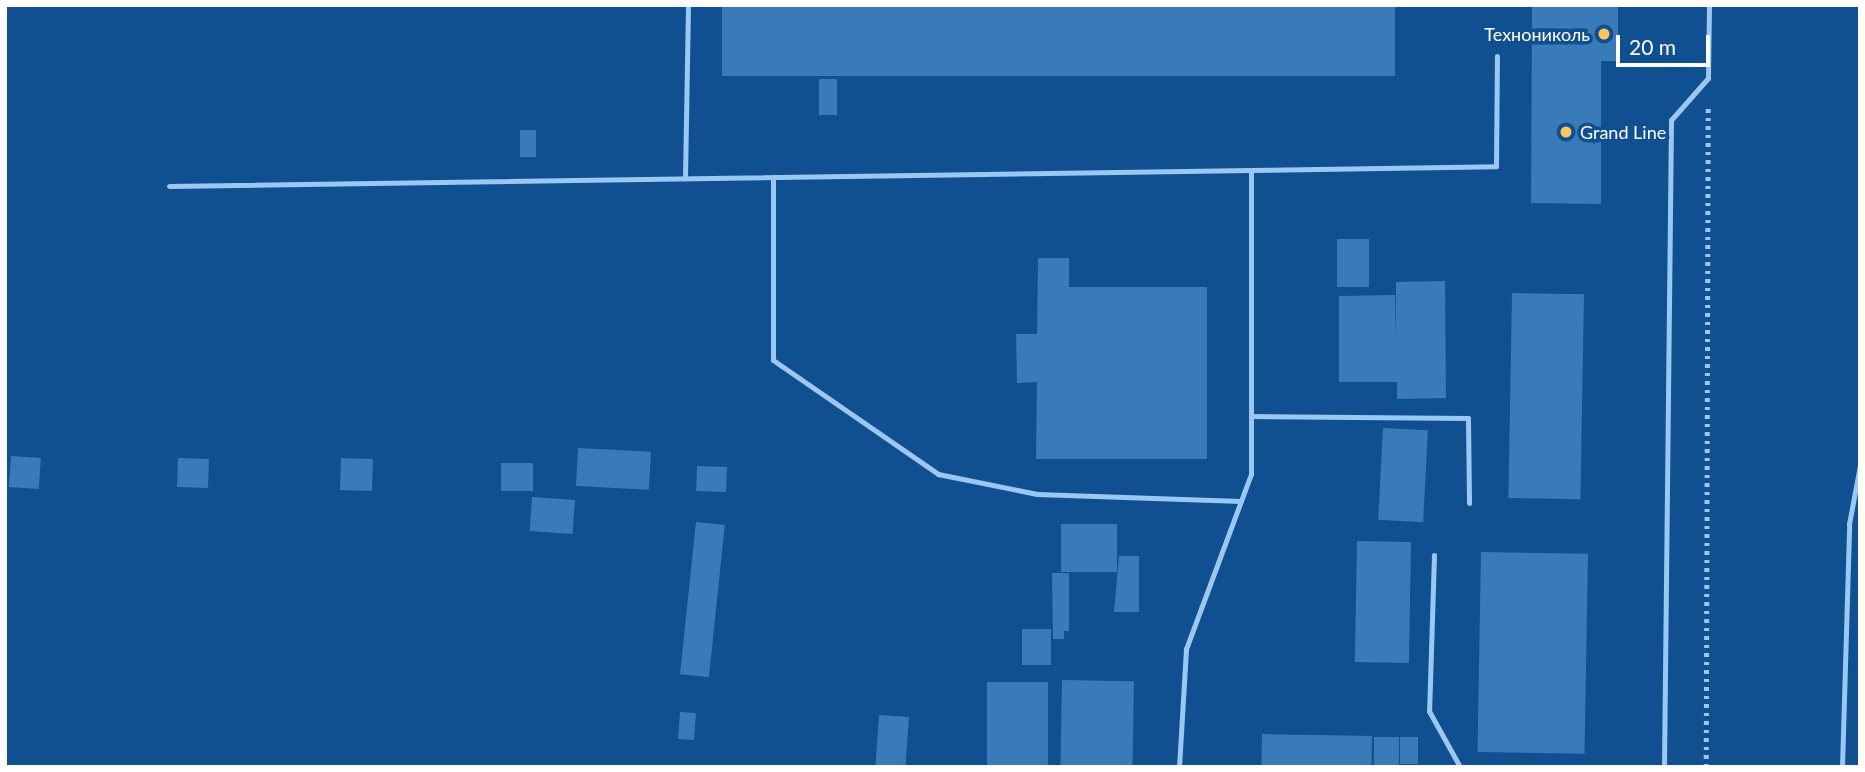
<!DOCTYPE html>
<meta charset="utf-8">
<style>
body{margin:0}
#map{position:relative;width:1865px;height:772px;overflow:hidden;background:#105090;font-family:Lato,sans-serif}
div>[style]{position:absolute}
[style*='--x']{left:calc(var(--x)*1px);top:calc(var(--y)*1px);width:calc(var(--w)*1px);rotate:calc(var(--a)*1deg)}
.building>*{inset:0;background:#397ab9;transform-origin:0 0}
.path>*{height:4.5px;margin-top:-2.25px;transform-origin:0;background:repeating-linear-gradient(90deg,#9bc8f3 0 3.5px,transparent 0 8.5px)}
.service>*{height:5px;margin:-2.5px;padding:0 2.5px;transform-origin:2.5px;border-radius:2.5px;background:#9bc8f3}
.dots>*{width:19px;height:19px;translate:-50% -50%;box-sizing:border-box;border:4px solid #105090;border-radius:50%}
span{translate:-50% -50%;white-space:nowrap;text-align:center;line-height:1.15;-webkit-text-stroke:7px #105090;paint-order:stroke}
.poi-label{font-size:18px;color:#fff}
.right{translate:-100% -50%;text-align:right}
.left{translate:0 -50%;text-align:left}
.frame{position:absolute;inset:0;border:7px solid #fff;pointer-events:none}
.scale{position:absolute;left:1616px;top:35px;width:94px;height:32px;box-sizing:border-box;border:4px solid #fff;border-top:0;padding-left:9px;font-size:21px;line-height:24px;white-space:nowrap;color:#fff;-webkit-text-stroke:5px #105090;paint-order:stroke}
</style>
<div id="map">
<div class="building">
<i style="left:722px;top:5px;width:673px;height:71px"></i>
<i style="clip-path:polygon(1532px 5px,1618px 5px,1618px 61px,1601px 61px,1601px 204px,1531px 203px)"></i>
<i style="left:819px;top:79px;width:18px;height:36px"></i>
<i style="left:536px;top:130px;width:27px;height:16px;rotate:90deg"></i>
<i style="left:1337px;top:239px;width:32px;height:48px"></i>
<i style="clip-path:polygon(1038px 258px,1069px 258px,1069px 287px,1207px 287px,1207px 459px,1036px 459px,1037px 382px,1017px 383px,1016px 334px,1037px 334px)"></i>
<i style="clip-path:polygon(1445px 281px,1446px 398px,1397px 399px,1397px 382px,1339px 382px,1339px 296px,1395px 295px,1396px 339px,1396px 282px)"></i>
<i style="left:1512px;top:293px;width:72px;height:205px;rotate:1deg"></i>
<i style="left:1383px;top:428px;width:45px;height:92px;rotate:3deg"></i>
<i style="left:578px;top:448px;width:73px;height:38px;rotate:3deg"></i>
<i style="left:11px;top:456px;width:30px;height:31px;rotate:4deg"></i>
<i style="left:178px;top:458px;width:31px;height:29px;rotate:2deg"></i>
<i style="left:341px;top:458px;width:32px;height:32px;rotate:2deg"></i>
<i style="left:501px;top:463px;width:32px;height:28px"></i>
<i style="left:697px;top:466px;width:30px;height:25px;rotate:2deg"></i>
<i style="left:532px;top:497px;width:43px;height:34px;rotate:4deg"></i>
<i style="left:696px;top:522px;width:29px;height:153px;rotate:6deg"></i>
<i style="left:1117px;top:524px;width:48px;height:56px;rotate:90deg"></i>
<i style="left:1357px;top:541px;width:54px;height:121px;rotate:1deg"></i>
<i style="left:1481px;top:552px;width:107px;height:200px;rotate:1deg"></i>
<i style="clip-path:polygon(1119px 556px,1139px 556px,1139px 612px,1114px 612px)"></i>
<i style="clip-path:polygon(1052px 573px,1069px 573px,1069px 631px,1064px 631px,1064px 639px,1053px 639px)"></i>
<i style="left:1022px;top:629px;width:29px;height:36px"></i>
<i style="left:1062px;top:680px;width:72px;height:87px;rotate:1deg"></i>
<i style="left:987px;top:682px;width:61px;height:85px"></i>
<i style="left:680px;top:712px;width:16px;height:27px;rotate:4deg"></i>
<i style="left:879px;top:715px;width:30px;height:52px;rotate:4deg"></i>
<i style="left:1262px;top:734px;width:110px;height:33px;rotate:1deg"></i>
<i style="left:1374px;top:737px;width:25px;height:30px"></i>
<i style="left:1400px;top:737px;width:18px;height:27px"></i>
</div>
<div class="path">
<i style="--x:1706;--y:767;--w:660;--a:-89.83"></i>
</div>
<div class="service">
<i style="--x:1251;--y:170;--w:245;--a:-0.9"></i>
<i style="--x:1496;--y:166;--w:110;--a:-89.5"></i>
<i style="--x:773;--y:177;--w:183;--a:90"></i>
<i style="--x:773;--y:360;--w:201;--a:34.6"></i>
<i style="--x:938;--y:474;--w:101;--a:11.4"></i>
<i style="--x:1037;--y:494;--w:204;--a:2"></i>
<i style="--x:685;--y:178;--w:173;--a:-89"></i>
<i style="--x:169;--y:186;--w:1082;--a:-0.85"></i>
<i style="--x:1251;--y:170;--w:304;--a:90"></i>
<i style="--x:1251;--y:474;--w:187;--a:110.4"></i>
<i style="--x:1186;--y:649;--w:118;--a:93.4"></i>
<i style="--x:1251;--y:416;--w:217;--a:0.5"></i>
<i style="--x:1468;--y:418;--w:85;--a:89.3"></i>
<i style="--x:1434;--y:555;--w:156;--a:91.8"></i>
<i style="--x:1429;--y:711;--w:64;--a:61"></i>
<i style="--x:1664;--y:767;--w:647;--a:-89.38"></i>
<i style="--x:1671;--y:120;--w:56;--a:-48.6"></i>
<i style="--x:1708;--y:78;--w:73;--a:-89.2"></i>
<i style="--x:1842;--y:767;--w:243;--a:-88.3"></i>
<i style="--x:1849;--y:524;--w:60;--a:-79.4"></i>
</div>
<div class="dots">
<i style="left:1604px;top:34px;background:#ffc65d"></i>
<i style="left:1566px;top:132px;background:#ffc65d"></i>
</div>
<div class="poi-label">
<span class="right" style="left:1590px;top:34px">Технониколь</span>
<span class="left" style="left:1580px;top:132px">Grand Line</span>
</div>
<div class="frame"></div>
<div class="scale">20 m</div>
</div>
